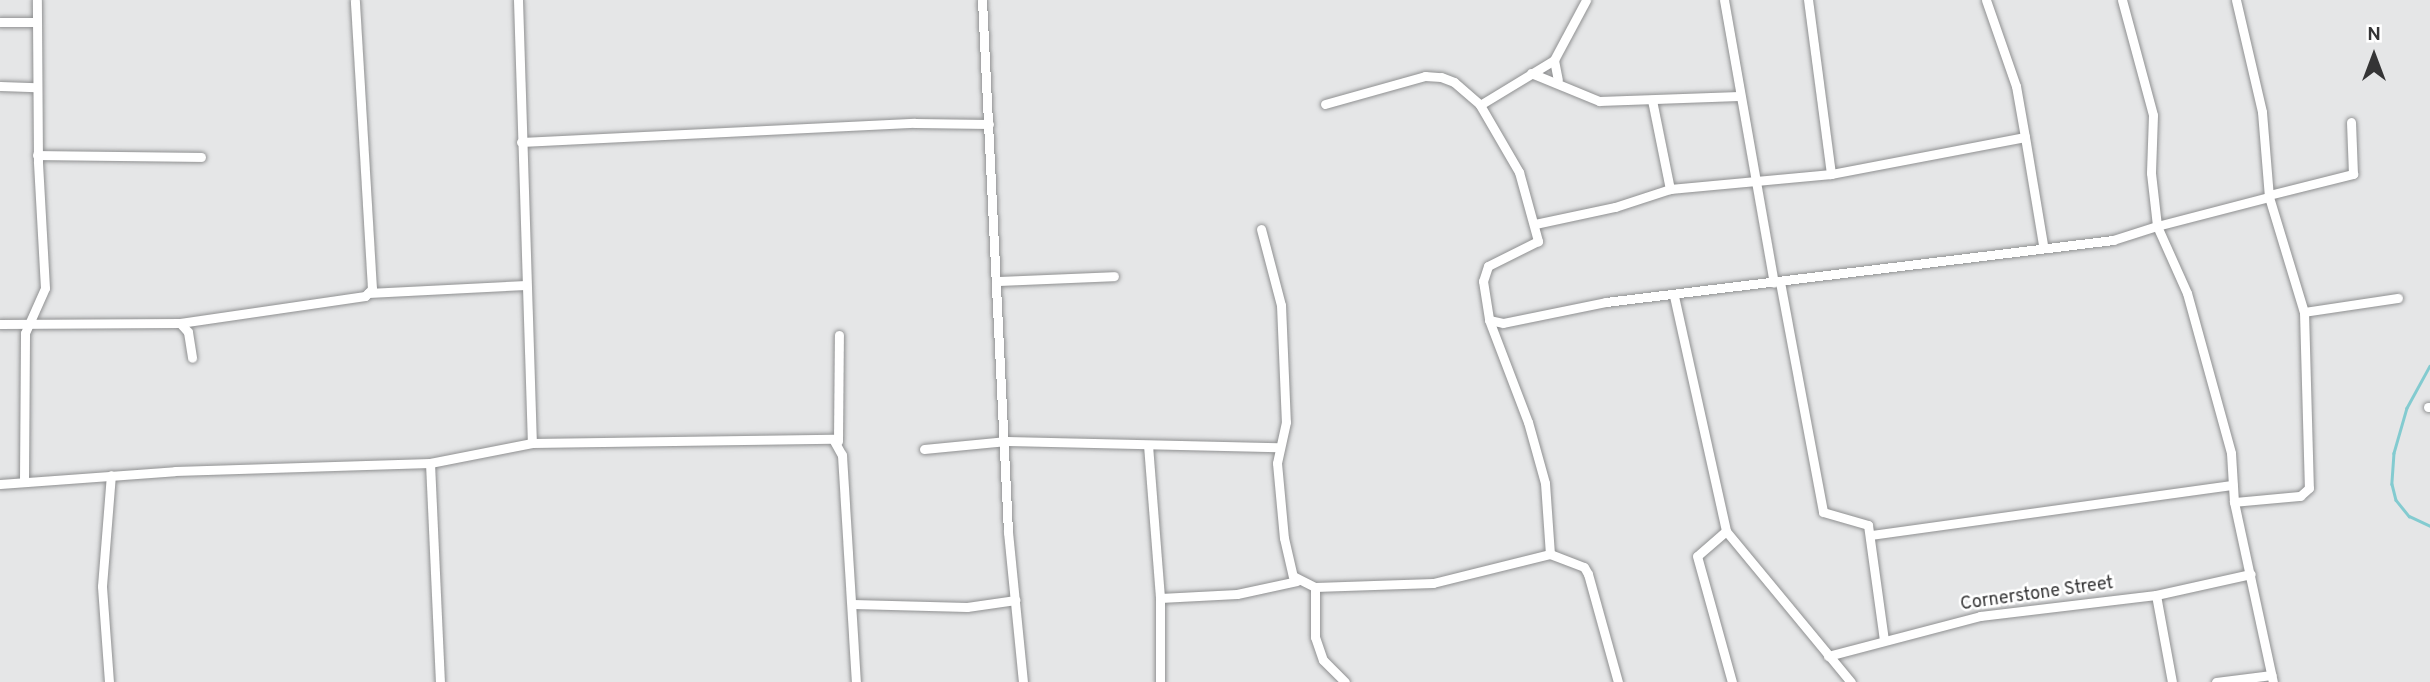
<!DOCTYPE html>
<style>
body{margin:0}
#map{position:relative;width:2430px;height:682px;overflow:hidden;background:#e5e6e7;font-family:Overpass,sans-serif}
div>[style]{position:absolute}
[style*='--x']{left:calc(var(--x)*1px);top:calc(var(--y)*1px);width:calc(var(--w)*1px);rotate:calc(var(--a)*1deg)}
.stream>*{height:2.5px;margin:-1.25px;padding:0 1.25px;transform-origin:1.25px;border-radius:1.25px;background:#83cbd0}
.roads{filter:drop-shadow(0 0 2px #8f9091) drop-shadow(0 0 2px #8f9091)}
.minor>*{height:9px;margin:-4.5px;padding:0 4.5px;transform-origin:4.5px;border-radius:4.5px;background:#fff}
span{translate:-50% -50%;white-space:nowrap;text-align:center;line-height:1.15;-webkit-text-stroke:5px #fff;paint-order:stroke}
.street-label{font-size:18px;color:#343435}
.north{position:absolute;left:2339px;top:21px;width:70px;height:70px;-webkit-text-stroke:5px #fff;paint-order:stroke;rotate:0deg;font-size:19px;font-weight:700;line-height:28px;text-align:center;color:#343435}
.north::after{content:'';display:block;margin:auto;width:24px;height:32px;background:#343435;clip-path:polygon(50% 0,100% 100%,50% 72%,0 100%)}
</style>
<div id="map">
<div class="stream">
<i style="--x:2430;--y:366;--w:48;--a:118.7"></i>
<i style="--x:2407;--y:408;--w:47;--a:106.1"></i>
<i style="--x:2394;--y:453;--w:31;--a:94"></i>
<i style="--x:2392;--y:484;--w:16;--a:76"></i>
<i style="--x:2396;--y:500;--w:21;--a:51"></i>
<i style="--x:2409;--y:516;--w:23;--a:25"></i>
</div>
<div class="roads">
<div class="minor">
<i style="--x:518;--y:0;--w:443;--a:88.2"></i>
<i style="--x:982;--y:0;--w:533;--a:87.2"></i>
<i style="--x:1008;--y:532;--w:151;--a:84.3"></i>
<i style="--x:1724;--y:0;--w:287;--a:80"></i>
<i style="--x:1986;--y:0;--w:91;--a:70.8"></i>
<i style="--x:2016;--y:86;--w:52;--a:80"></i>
<i style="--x:2122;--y:0;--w:119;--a:74.9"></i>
<i style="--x:2153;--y:115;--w:58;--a:92"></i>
<i style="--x:2151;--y:173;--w:53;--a:83.5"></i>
<i style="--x:2157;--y:226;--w:116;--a:-14.5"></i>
<i style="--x:2269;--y:197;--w:120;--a:73.1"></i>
<i style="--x:2304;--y:312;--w:176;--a:88.4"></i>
<i style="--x:2309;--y:488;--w:12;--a:138"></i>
<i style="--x:2300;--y:496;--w:66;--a:174.8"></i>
<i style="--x:2236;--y:0;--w:115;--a:76.9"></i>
<i style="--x:2262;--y:112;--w:85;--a:85.3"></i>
<i style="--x:0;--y:22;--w:37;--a:0"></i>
<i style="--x:1554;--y:60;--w:20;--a:79"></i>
<i style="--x:1531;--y:73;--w:74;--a:22.4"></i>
<i style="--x:1599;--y:101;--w:140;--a:-2"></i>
<i style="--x:0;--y:86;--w:36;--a:2"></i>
<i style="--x:1652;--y:100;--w:91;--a:78.6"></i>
<i style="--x:1325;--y:104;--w:104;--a:-15.6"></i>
<i style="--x:1425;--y:76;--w:16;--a:4"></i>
<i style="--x:1441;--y:77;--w:14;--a:21"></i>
<i style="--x:1454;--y:82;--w:35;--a:41"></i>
<i style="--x:1480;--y:105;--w:78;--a:59.8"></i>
<i style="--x:1519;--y:172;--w:72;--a:74.6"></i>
<i style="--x:1538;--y:241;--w:56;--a:153.4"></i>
<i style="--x:1488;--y:266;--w:16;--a:108"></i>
<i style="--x:1483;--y:281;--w:39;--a:81"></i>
<i style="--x:1489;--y:320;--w:109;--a:69.1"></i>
<i style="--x:1528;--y:422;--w:63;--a:74.4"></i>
<i style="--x:1545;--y:483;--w:71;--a:86"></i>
<i style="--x:1480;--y:105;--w:87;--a:-31.3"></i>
<i style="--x:1554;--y:60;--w:68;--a:-61.9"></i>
<i style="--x:521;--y:142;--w:394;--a:-2.8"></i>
<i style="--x:915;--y:123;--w:74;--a:0.8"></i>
<i style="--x:37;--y:155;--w:164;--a:0.7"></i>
<i style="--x:1831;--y:174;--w:197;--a:-10.8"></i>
<i style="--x:2025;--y:137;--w:109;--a:80.5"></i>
<i style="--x:2269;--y:195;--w:87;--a:-14"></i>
<i style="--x:2353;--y:174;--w:52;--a:-92.2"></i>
<i style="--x:1535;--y:224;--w:82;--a:-12"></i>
<i style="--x:1615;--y:207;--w:58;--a:-18.1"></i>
<i style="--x:1670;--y:189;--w:162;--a:-5.3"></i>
<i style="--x:1831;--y:174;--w:176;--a:-97.5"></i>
<i style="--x:1261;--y:229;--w:79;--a:75.3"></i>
<i style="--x:1281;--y:305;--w:117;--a:87.6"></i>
<i style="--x:1286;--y:422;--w:42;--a:102.4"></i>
<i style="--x:1277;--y:463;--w:75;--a:84.7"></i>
<i style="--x:1284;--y:538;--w:39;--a:77"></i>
<i style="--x:1293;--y:576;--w:25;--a:27"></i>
<i style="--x:1315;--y:587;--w:118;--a:-1.9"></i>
<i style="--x:1433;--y:583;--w:121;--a:-13.9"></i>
<i style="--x:1550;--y:554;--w:36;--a:21"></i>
<i style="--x:1584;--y:567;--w:8;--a:60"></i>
<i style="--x:1588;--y:574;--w:112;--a:74.5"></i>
<i style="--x:997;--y:281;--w:117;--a:-2.4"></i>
<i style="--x:1780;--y:282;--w:234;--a:79.4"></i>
<i style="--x:1823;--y:512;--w:47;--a:16.1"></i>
<i style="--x:1868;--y:525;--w:116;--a:82.1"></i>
<i style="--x:368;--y:293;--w:158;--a:-2.9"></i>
<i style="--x:1674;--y:296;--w:241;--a:77.5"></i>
<i style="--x:1726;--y:531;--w:196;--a:50.4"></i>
<i style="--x:2304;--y:312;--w:95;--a:-8.5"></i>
<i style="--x:1489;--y:320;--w:14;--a:12"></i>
<i style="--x:1503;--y:323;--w:105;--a:-11.5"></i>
<i style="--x:1606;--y:302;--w:511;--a:-6.97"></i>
<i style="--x:2113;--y:240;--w:46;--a:-17.7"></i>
<i style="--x:2157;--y:226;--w:73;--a:65.9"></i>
<i style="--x:2187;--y:293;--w:166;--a:74.6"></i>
<i style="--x:2231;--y:453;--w:49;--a:86.5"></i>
<i style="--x:2234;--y:502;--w:184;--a:77.8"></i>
<i style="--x:180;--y:323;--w:187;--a:-8.3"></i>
<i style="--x:365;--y:296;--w:10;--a:-45"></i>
<i style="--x:372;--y:289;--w:289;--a:-93.4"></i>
<i style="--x:0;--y:324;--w:180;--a:-0.3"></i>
<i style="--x:180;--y:323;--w:12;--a:48"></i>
<i style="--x:188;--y:332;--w:26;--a:81"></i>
<i style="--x:2428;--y:407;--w:2;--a:0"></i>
<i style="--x:838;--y:441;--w:106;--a:-89.5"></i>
<i style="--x:1148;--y:445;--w:153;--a:85.5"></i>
<i style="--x:1160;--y:598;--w:77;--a:-3"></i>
<i style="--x:1237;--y:594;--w:61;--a:-12.2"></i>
<i style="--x:924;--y:449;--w:83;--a:-5.5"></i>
<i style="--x:1007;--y:441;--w:271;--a:1.3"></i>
<i style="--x:430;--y:463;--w:219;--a:87.4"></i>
<i style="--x:24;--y:480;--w:147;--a:-89.6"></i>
<i style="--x:25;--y:333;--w:49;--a:-66"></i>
<i style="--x:45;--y:288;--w:127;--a:-93.2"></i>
<i style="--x:38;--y:161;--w:161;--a:-90.4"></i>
<i style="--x:0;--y:484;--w:175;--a:-4.2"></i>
<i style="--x:175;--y:471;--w:255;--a:-1.8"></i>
<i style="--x:430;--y:463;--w:104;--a:-11.1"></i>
<i style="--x:532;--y:443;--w:301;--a:-0.8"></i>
<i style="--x:833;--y:439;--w:18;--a:61"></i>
<i style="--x:842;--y:455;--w:227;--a:86.5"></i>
<i style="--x:1726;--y:531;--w:38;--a:139"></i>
<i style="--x:1697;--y:556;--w:131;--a:74.5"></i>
<i style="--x:1871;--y:535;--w:365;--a:-7.9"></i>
<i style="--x:1315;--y:587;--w:50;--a:90"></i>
<i style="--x:1315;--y:637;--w:24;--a:71"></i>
<i style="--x:1323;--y:660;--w:31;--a:45"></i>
<i style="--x:2156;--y:595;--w:88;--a:79.6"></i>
<i style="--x:1160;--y:598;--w:84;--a:90"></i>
<i style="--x:853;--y:604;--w:114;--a:1.5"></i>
<i style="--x:967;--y:607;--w:49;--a:-8.3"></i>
<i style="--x:1828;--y:656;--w:157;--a:-14.7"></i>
<i style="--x:1980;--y:616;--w:177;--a:-6.8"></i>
<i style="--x:2156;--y:595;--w:97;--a:-12.5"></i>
<i style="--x:109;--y:682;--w:96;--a:-94.2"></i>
<i style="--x:102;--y:586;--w:111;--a:-85.4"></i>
<i style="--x:2216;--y:682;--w:56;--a:-7.1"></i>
</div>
</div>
<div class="street-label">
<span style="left:2037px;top:595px;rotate:-8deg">Cornerstone Street</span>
</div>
<div class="north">N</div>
</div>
